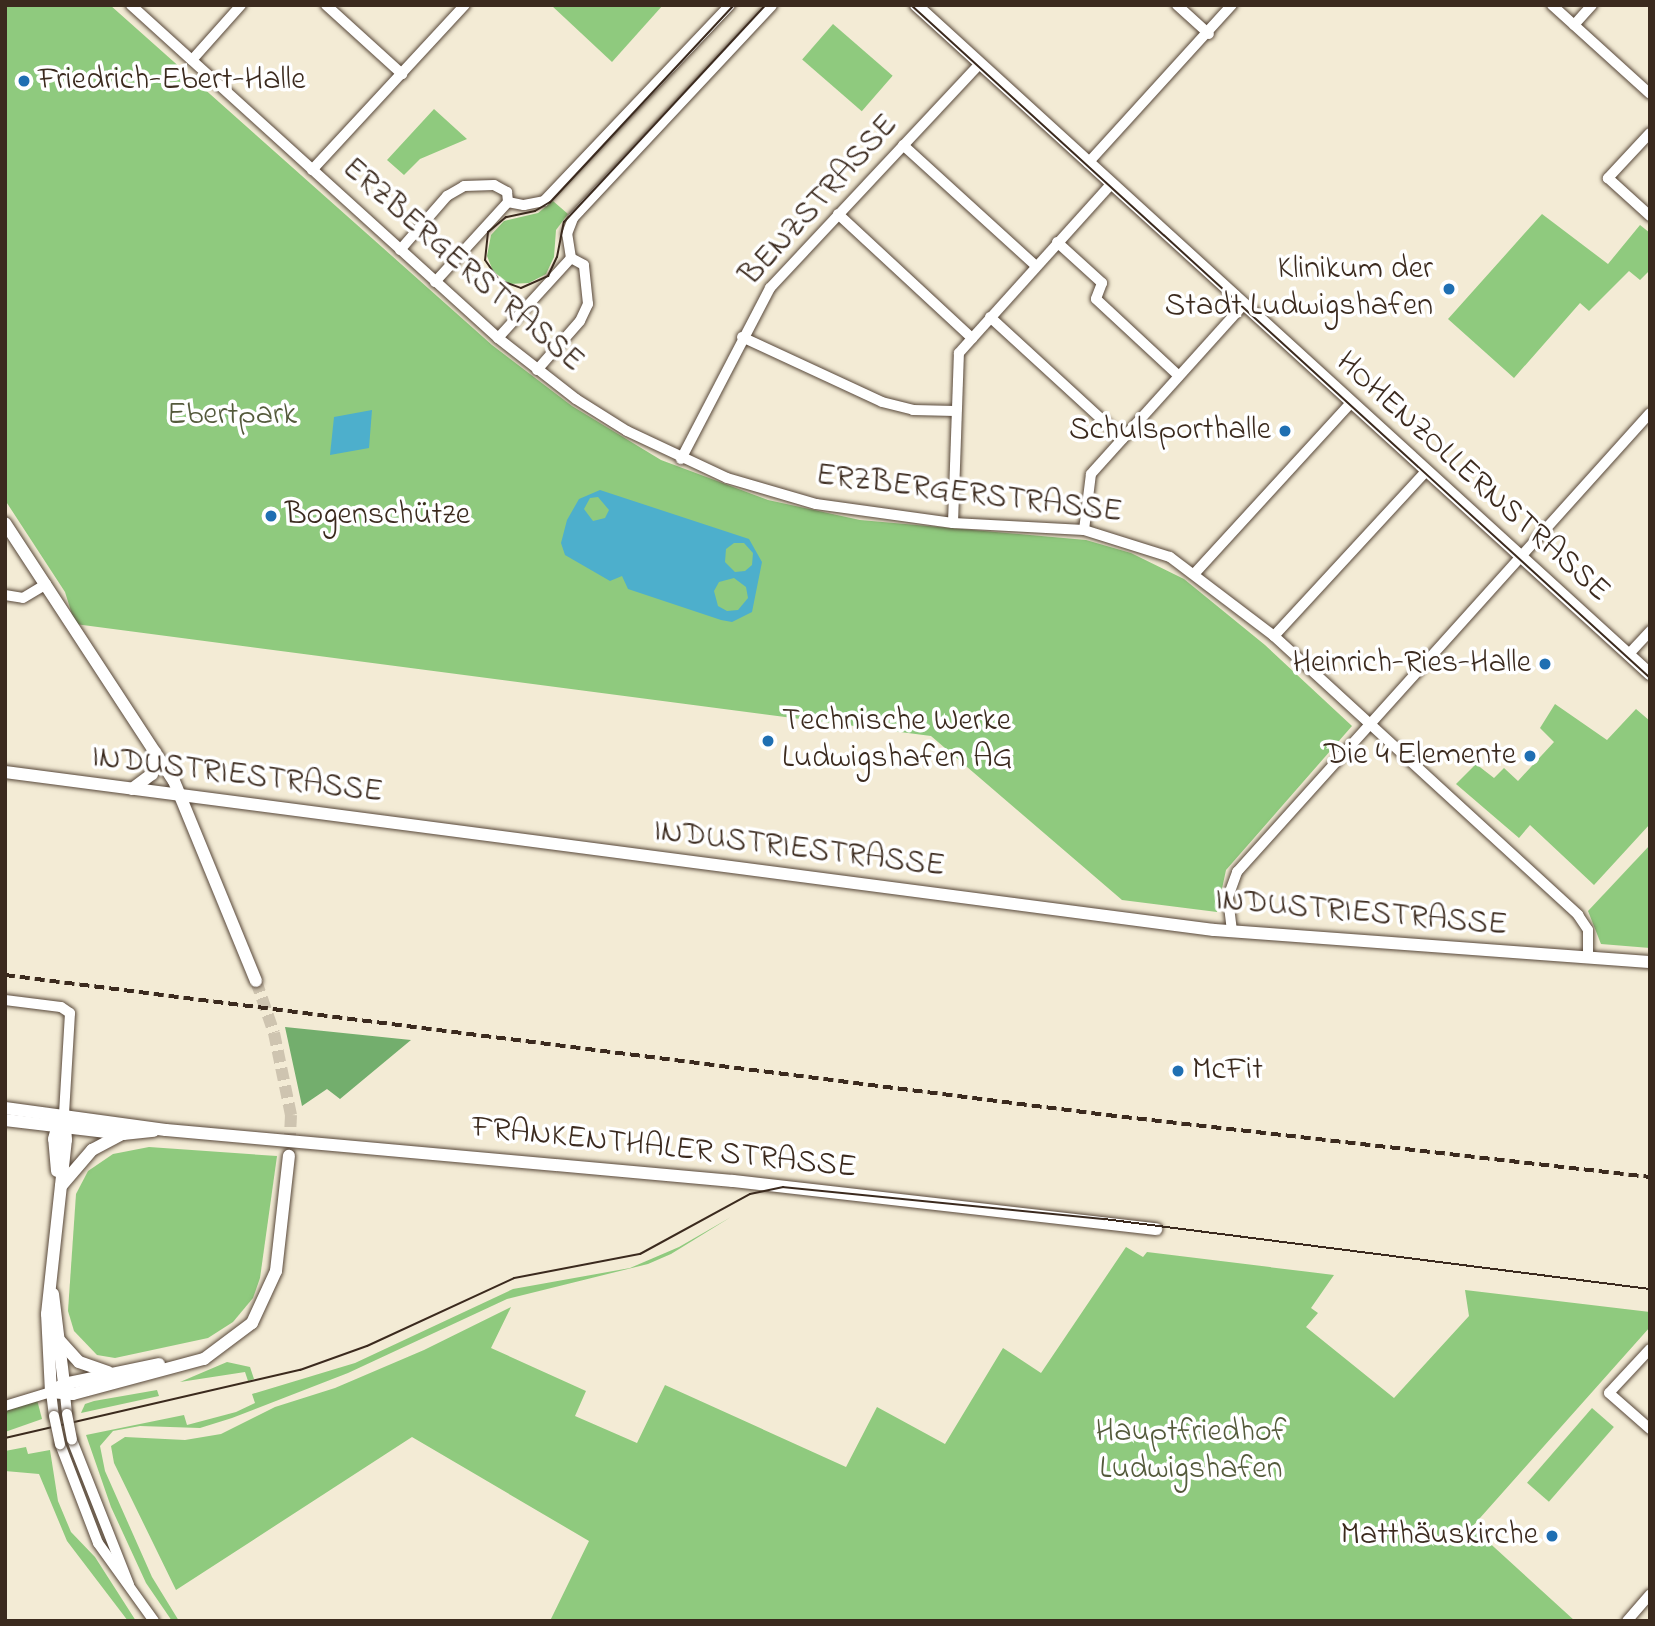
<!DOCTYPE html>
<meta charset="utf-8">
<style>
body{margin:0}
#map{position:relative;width:1655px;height:1626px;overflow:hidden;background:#f3ebd5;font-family:"Indie Flower",sans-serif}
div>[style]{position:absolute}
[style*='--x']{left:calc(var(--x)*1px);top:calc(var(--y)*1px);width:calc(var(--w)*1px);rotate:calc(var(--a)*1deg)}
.green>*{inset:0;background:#8fca7e;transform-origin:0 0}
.forest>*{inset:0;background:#73ae6d}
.water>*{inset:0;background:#4dafcc}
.tertiary-tunnel>*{height:12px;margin-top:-6px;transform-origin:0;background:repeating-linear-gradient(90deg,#cec4b0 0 12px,transparent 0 18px)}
.roads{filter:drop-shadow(0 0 2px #574739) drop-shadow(0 0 2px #574739)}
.minor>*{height:10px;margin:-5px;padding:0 5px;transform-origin:5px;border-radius:5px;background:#fff}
.tertiary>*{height:12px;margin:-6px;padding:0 6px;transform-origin:6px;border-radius:6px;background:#fff}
.tram>*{height:2px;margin:-1px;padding:0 1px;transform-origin:1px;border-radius:1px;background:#3b2a1e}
.rail>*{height:3.5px;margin-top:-1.75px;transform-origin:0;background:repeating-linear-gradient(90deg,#3b2a1e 0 10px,transparent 0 15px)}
.bridges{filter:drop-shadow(0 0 2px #574739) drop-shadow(0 0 2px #574739)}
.minor-bridge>*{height:10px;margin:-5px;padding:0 5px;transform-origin:5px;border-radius:5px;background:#fff}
.dots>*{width:19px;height:19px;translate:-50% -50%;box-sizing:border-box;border:4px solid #fff;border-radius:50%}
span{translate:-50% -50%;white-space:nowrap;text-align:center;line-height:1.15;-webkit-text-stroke:7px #fff;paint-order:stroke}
.poi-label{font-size:32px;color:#3b2a1e}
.left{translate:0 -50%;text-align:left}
.right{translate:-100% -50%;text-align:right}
.street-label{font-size:32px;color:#3b2a1e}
.park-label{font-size:32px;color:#545a3b}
.frame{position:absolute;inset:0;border:7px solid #3b2a1e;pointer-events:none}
</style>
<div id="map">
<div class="green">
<i style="clip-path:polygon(5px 5px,110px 5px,492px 345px,572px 406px,661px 460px,768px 500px,860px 520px,1086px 540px,1131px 553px,1184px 579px,1265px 645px,1352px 726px,1226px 870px,1217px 912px,1122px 900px,931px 736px,75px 624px,65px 592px,5px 500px)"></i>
<i style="clip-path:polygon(551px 5px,663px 5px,612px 62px)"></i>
<i style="left:833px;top:24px;width:79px;height:47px;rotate:41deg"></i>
<i style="clip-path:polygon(434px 109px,467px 139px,420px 159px,404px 175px,387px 160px)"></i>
<i style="clip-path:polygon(553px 201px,568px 214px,556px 230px,554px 257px,546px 274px,529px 283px,509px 284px,493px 271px,487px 256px,491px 235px,504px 221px,538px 213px)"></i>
<i style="clip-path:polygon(1542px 214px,1608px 264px,1640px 225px,1650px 233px,1650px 270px,1640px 280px,1629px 271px,1589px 311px,1580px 303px,1514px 378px,1448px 319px)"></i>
<i style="clip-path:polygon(1555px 704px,1607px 740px,1636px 709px,1650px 721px,1650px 824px,1594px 885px,1530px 825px,1519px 838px,1456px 784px,1476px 764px,1494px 778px,1504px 768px,1518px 781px,1554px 742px,1540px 728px)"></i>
<i style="clip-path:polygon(1650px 845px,1650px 948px,1601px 944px,1588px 911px)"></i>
<i style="clip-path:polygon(149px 1147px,277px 1156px,260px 1278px,253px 1298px,233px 1322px,208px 1338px,115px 1358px,97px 1355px,74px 1331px,68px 1311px,76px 1194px,88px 1171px,113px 1154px)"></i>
<i style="clip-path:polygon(731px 1217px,671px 1254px,648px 1264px,507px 1299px,348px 1373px,232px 1418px,200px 1428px,140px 1426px,113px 1431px,100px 1446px,105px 1471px,152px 1577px,179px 1621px,172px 1621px,146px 1583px,111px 1507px,86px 1435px,184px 1415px,187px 1425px,236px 1412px,255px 1403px,252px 1394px,355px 1363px,513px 1289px,630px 1268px,679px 1247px)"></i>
<i style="clip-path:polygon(1126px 1247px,1143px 1257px,1147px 1252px,1334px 1275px,1311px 1308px,1318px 1313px,1306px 1327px,1394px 1398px,1469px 1316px,1465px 1290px,1650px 1312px,1650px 1327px,1472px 1527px,1575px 1621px,550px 1621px,589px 1541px,412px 1437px,176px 1590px,114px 1463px,111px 1446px,125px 1437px,185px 1440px,221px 1434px,275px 1407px,335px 1388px,424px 1350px,511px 1307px,491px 1348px,586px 1391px,575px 1416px,637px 1443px,665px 1385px,846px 1467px,877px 1407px,945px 1444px,1003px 1348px,1041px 1373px)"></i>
<i style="clip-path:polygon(227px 1362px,250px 1367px,254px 1379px,248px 1381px,245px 1372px,180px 1382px)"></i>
<i style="clip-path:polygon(157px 1390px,159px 1396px,81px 1413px,85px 1404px,94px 1401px)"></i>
<i style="clip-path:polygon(35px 1392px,42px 1419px,5px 1432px,5px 1402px)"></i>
<i style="left:1592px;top:1408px;width:29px;height:99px;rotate:41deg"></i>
<i style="clip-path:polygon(26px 1447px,28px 1454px,50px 1450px,58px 1501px,71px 1532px,95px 1557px,136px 1621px,128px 1621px,67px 1541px,39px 1474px,5px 1471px,5px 1451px)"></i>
</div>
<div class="forest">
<i style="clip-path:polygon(285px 1027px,411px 1040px,340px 1099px,327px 1089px,302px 1106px)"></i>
</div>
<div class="water">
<i style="clip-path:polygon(372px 410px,369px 448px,330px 455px,334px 417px)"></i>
<i style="clip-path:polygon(evenodd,600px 490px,749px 539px,762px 562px,752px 612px,732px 622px,721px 620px,628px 589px,622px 576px,610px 581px,565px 555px,561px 543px,567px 520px,579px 499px,600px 490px,598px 497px,609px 510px,605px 518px,593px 521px,584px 509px,590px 498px,598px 497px,600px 490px,734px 543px,744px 543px,753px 553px,752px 565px,745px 571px,735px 572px,725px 562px,726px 549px,734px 543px,600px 490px,734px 578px,746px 587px,748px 598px,738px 610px,727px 611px,718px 606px,714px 591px,719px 582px,734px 578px)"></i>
</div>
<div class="tertiary-tunnel">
<i style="--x:256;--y:981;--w:55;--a:70.9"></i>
<i style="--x:274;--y:1033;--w:84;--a:78.3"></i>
<i style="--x:291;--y:1115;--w:41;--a:92.8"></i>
</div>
<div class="roads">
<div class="minor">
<i style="--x:131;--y:5;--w:496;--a:42.2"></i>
<i style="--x:498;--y:338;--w:99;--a:38"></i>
<i style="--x:576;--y:399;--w:60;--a:32.1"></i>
<i style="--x:627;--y:431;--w:110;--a:25.2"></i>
<i style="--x:727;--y:478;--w:93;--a:16.3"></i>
<i style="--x:816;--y:504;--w:138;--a:7.9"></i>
<i style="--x:953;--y:523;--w:131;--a:3.1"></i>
<i style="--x:1084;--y:530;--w:90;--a:17.4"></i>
<i style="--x:1170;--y:557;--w:131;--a:37.2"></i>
<i style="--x:1274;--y:636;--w:413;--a:42.5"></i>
<i style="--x:1578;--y:915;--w:18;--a:56"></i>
<i style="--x:1588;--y:930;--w:27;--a:90"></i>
<i style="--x:326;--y:5;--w:103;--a:42.2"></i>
<i style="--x:1177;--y:5;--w:43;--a:42.2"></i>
<i style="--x:1552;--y:5;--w:132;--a:42.2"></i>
<i style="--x:1574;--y:25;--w:27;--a:-48"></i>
<i style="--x:192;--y:60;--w:74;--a:-48.3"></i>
<i style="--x:1650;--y:133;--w:62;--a:133"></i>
<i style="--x:1608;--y:178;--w:57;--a:42.1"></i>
<i style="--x:903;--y:145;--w:180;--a:42.3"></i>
<i style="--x:1088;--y:163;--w:214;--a:-47.7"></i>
<i style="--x:312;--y:170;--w:225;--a:-47.2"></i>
<i style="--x:838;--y:214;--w:183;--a:42.8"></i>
<i style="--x:1057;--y:242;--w:61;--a:42.3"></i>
<i style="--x:1102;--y:283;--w:17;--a:111"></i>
<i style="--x:1096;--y:299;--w:113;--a:42.9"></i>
<i style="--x:400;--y:250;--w:72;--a:-49"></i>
<i style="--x:447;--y:196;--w:20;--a:-30"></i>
<i style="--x:464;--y:186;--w:30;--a:-2"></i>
<i style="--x:494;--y:185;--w:15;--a:28"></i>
<i style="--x:507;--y:192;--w:10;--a:84"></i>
<i style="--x:508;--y:202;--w:16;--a:11"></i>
<i style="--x:524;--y:205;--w:20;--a:-11"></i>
<i style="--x:544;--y:201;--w:270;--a:-46.5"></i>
<i style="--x:435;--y:282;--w:108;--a:-47.6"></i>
<i style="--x:990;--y:317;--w:180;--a:42.5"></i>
<i style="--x:742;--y:337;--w:154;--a:24.9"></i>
<i style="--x:882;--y:402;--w:32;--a:14"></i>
<i style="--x:913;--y:410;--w:42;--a:1.4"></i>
<i style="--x:498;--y:338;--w:108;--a:-47.6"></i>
<i style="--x:537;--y:370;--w:65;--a:-48.7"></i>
<i style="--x:580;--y:321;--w:19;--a:-65"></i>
<i style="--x:588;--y:304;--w:39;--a:-96"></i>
<i style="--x:584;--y:265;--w:15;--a:-152"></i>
<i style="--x:571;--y:258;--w:24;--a:-99"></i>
<i style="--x:567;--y:234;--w:17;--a:-69"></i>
<i style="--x:573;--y:218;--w:291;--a:-46.9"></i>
<i style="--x:681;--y:459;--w:193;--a:-62.5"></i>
<i style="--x:770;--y:288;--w:306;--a:-46.9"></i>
<i style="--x:953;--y:523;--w:170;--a:-88"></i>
<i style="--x:959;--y:353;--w:227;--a:-48"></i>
<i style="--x:1084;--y:530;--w:56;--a:-82.9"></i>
<i style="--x:1091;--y:474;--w:227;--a:-48"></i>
<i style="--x:1195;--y:573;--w:231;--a:-47.5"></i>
<i style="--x:5;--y:595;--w:18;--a:9"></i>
<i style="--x:23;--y:598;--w:27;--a:-31"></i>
<i style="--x:1274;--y:636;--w:224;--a:-47.3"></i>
<i style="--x:1628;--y:655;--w:33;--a:-47"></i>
<i style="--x:1232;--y:931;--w:34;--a:-97"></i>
<i style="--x:1228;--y:897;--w:27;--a:-70"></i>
<i style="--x:1237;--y:872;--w:617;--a:-48.02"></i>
<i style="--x:5;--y:1000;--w:56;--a:7.1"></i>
<i style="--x:61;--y:1007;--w:11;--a:34"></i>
<i style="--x:70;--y:1013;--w:101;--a:93.4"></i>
<i style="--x:1650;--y:1349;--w:60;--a:133"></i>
<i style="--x:1609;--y:1393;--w:55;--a:41.3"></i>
<i style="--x:64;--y:1385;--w:29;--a:84"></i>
<i style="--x:5;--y:1406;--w:48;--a:-16.9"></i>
<i style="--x:51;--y:1392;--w:24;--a:83"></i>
<i style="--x:72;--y:1440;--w:156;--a:68.5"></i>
<i style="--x:60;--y:1444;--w:106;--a:69"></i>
<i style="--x:98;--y:1543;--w:96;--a:54.3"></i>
<i style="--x:1627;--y:1621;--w:35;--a:-49"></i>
</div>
<div class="tertiary">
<i style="--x:916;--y:5;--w:993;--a:42.35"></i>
<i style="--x:5;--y:523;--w:308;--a:56.8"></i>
<i style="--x:174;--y:781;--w:216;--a:67.7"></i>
<i style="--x:5;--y:772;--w:1219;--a:7.45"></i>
<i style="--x:1214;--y:930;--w:437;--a:4.2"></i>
<i style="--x:132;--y:789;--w:25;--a:-37"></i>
<i style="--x:152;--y:774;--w:22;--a:-82"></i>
<i style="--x:5;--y:1108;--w:162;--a:7.8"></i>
<i style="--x:166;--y:1130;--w:569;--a:5.14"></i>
<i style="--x:733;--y:1181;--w:426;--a:6.5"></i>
<i style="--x:5;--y:1120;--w:119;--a:6.8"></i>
<i style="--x:123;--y:1134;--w:31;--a:-6"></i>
<i style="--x:57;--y:1171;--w:32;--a:-95"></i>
<i style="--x:54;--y:1139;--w:19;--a:-74"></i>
<i style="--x:61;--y:1186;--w:48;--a:-49.3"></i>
<i style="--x:92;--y:1150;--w:32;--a:-28"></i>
<i style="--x:53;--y:1294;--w:91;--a:83"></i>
<i style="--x:60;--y:1341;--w:28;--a:48"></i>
<i style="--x:79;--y:1362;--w:31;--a:19"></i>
<i style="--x:51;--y:1392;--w:22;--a:5"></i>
<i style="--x:73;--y:1394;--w:136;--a:-15"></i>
<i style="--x:204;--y:1359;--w:60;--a:-36.9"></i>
<i style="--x:252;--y:1323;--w:57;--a:-65.2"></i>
<i style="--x:276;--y:1271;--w:116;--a:-83.6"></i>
<i style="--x:51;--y:1392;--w:78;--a:-92.9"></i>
<i style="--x:47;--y:1314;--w:175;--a:-83.8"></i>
<i style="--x:66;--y:1140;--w:26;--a:-94"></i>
<i style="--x:51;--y:1392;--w:15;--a:-32"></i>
<i style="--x:64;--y:1384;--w:97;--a:-11.9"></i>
</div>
</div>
<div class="tram">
<i style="--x:734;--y:5;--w:270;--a:133"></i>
<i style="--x:550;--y:202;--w:17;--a:149"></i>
<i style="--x:535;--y:211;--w:30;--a:168"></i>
<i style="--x:506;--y:217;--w:23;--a:140"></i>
<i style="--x:488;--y:232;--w:28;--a:96"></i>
<i style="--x:485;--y:260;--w:24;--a:55"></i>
<i style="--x:499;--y:280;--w:23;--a:20"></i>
<i style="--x:521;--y:288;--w:30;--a:-24"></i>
<i style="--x:548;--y:276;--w:21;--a:-65"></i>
<i style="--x:557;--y:257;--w:36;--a:-79"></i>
<i style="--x:564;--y:222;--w:296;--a:-47.1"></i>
<i style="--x:911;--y:5;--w:1000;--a:42.32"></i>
<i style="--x:5;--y:1438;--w:303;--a:-13"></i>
<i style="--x:300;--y:1370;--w:71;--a:-19.7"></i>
<i style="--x:367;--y:1346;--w:162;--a:-24.8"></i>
<i style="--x:514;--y:1278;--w:128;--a:-10.8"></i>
<i style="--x:640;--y:1254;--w:125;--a:-28.6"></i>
<i style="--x:750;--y:1194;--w:34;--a:-12"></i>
<i style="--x:783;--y:1187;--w:323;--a:5.7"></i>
<i style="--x:1104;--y:1219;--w:550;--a:7.31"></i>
</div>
<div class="rail">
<i style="--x:5;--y:975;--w:1111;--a:7.24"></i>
<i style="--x:1107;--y:1115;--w:547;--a:6.51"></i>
</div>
<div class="bridges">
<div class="minor-bridge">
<i style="--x:67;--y:1414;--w:26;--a:79"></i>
<i style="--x:54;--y:1416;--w:29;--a:78"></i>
</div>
</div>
<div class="dots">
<i style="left:24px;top:81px;background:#1f6fb2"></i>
<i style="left:1449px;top:289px;background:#1f6fb2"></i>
<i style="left:1285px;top:431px;background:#1f6fb2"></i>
<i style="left:271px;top:516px;background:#1f6fb2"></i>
<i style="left:1545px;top:664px;background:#1f6fb2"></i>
<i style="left:768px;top:741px;background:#1f6fb2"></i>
<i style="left:1530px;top:756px;background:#1f6fb2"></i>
<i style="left:1178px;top:1071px;background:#1f6fb2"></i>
<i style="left:1552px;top:1536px;background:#1f6fb2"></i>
</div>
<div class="poi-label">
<span class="left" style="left:38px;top:81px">Friedrich-Ebert-Halle</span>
<span class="right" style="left:1433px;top:289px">Klinikum der<br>Stadt Ludwigshafen</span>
<span class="right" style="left:1271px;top:431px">Schulsporthalle</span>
<span class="left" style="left:285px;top:516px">Bogenschütze</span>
<span class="right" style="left:1531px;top:664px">Heinrich-Ries-Halle</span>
<span class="left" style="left:782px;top:741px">Technische Werke<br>Ludwigshafen AG</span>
<span class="right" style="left:1516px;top:756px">Die 4 Elemente</span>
<span class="left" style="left:1192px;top:1071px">McFit</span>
<span class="right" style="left:1538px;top:1536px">Matthäuskirche</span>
</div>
<div class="street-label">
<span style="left:820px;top:201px;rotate:-48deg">BENZSTRASSE</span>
<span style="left:462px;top:266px;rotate:41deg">ERZBERGERSTRASSE</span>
<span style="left:1472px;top:478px;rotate:42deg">HOHENZOLLERNSTRASSE</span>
<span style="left:969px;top:495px;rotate:7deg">ERZBERGERSTRASSE</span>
<span style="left:237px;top:776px;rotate:7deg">INDUSTRIESTRASSE</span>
<span style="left:799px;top:850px;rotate:7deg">INDUSTRIESTRASSE</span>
<span style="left:1361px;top:914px;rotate:5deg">INDUSTRIESTRASSE</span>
<span style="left:664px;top:1149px;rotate:6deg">FRANKENTHALER STRASSE</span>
</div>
<div class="park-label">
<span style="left:232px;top:416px">Ebertpark</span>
<span style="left:1191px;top:1452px">Hauptfriedhof<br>Ludwigshafen</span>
</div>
<div class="frame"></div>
</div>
